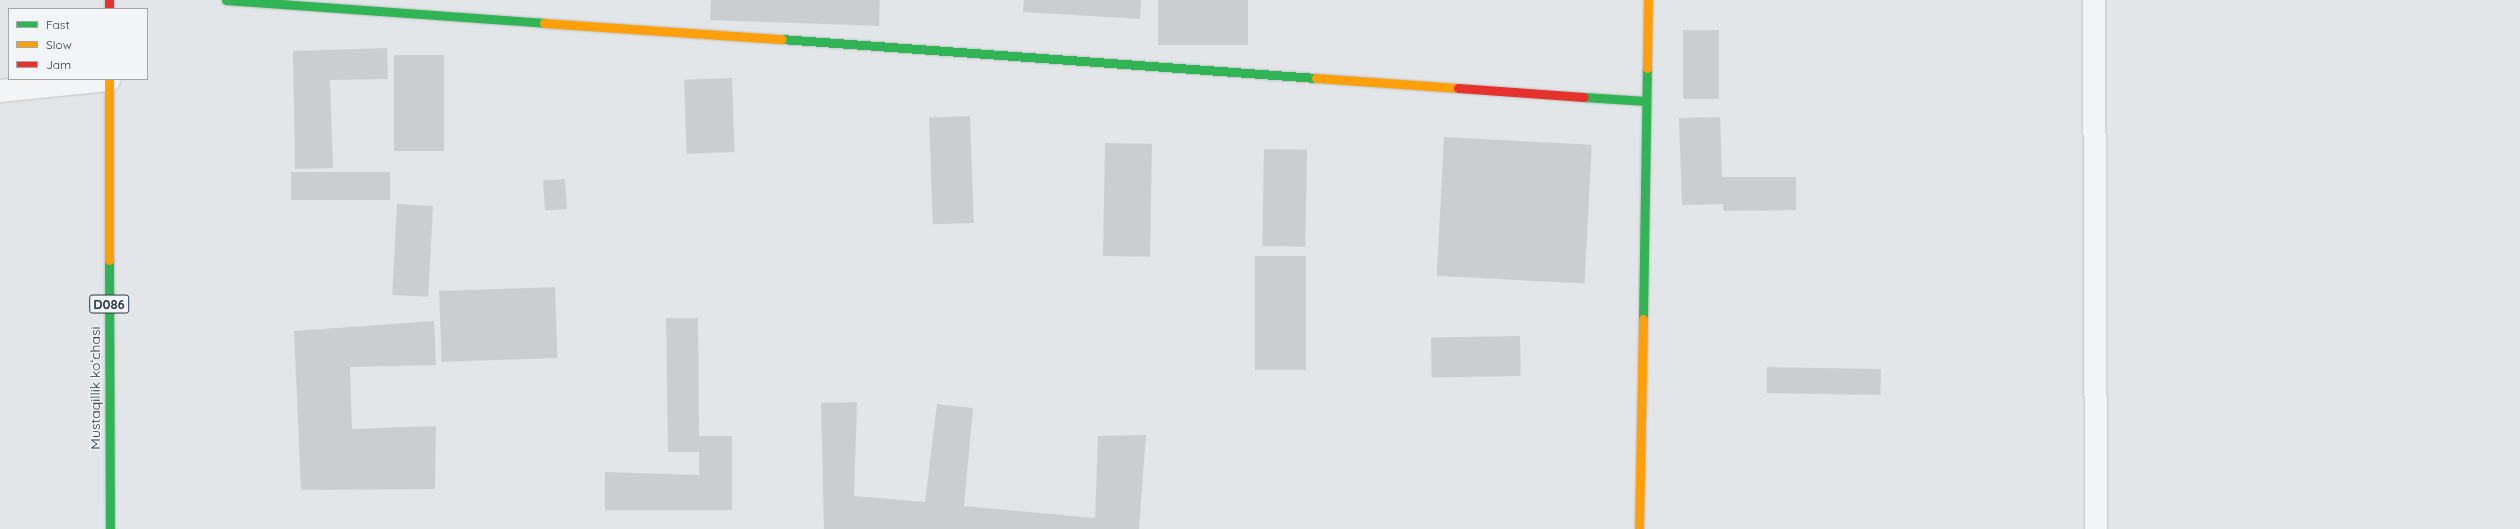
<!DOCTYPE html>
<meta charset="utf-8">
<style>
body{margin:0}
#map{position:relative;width:2520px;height:529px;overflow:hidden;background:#e3e6e8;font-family:Quicksand,sans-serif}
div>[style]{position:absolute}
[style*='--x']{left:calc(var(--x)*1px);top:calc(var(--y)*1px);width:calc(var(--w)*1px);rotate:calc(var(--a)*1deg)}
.building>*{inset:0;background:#cbced0;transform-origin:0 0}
.roads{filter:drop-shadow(0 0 1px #c1c4c6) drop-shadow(0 0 1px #c1c4c6)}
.street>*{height:22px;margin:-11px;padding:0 11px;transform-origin:11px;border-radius:11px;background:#f2f4f5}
.fast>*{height:9px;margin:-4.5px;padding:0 4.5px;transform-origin:4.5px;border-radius:4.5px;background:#30b455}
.slow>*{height:9px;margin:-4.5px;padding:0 4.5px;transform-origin:4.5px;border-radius:4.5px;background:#ff9f0a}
.jam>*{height:9px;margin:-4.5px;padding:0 4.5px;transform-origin:4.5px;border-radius:4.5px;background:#e5322d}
span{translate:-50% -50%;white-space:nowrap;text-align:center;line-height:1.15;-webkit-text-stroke:3px #f1f5f7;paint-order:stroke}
.shield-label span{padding:1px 3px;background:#f1f5f7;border:1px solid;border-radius:3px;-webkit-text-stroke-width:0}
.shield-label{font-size:13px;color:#293742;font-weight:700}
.street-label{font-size:14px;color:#293742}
.legend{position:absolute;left:8px;top:8px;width:140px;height:72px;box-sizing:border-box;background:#f1f5f7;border:1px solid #a1a9af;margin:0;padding:5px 7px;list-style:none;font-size:12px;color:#293742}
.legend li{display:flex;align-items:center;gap:8px;height:20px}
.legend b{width:20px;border:1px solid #a1a9af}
</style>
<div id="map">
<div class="building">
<i style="clip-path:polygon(711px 0,880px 0,879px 26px,710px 20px)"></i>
<i style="clip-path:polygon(1024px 0,1141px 0,1140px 19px,1023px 12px)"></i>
<i style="left:1158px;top:0;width:90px;height:45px"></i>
<i style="left:1683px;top:30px;width:36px;height:69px"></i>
<i style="clip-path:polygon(387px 48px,388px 79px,330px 80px,333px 168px,295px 169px,293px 51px)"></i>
<i style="left:394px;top:55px;width:50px;height:96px"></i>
<i style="left:732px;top:78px;width:74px;height:48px;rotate:88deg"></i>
<i style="left:970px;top:116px;width:107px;height:41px;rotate:88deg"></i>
<i style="clip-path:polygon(1720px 117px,1722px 177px,1796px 177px,1796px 210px,1723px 211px,1723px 204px,1682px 205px,1679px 118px)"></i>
<i style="left:1444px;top:137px;width:148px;height:139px;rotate:3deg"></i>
<i style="left:1105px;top:143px;width:47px;height:113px;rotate:1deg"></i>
<i style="left:1264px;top:149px;width:43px;height:97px;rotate:1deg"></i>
<i style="left:291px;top:172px;width:99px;height:28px"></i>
<i style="left:565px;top:179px;width:30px;height:22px;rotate:86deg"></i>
<i style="left:397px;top:204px;width:36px;height:91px;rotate:3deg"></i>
<i style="left:1255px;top:256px;width:51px;height:114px"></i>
<i style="left:555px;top:287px;width:71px;height:116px;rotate:88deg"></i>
<i style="clip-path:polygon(666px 318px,698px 318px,699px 436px,732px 436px,732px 510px,605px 510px,605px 472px,699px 475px,699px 452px,668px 452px)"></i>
<i style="clip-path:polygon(434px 321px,436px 365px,350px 367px,352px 429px,436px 426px,435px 489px,301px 490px,294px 331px)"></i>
<i style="left:1520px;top:336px;width:40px;height:89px;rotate:89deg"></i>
<i style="left:1767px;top:367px;width:114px;height:26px;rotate:1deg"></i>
<i style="clip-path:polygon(857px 402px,854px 496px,925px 502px,937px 404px,973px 408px,964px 506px,1095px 518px,1098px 436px,1146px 435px,1139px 529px,824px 529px,821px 403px)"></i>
</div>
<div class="roads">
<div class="street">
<i style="--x:2094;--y:0;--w:529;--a:89.78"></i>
<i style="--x:0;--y:91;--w:110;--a:-5.8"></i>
</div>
<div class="fast">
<i style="--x:226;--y:0;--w:319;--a:4.1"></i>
<i style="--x:781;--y:39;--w:536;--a:4.17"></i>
<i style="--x:1584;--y:97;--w:62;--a:3.7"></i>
<i style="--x:109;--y:260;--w:269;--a:89.8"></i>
<i style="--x:1643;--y:319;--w:251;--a:-89.1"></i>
</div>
<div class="slow">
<i style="--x:544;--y:23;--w:238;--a:3.9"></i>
<i style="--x:1647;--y:68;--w:68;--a:-89.2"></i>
<i style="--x:1316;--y:78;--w:142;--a:4"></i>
<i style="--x:109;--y:79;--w:181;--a:90"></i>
<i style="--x:1639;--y:529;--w:210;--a:-88.9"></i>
</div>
<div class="jam">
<i style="--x:109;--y:0;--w:9;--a:90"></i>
<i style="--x:1458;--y:88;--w:126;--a:4.1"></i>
</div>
</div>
<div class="shield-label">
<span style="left:109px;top:304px">D086</span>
</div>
<div class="street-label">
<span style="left:95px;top:388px;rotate:-90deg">Mustaqillik koʻchasi</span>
</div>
<ul class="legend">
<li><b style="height:5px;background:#30b455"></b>Fast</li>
<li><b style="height:5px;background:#ff9f0a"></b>Slow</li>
<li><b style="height:5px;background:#e5322d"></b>Jam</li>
</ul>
</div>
